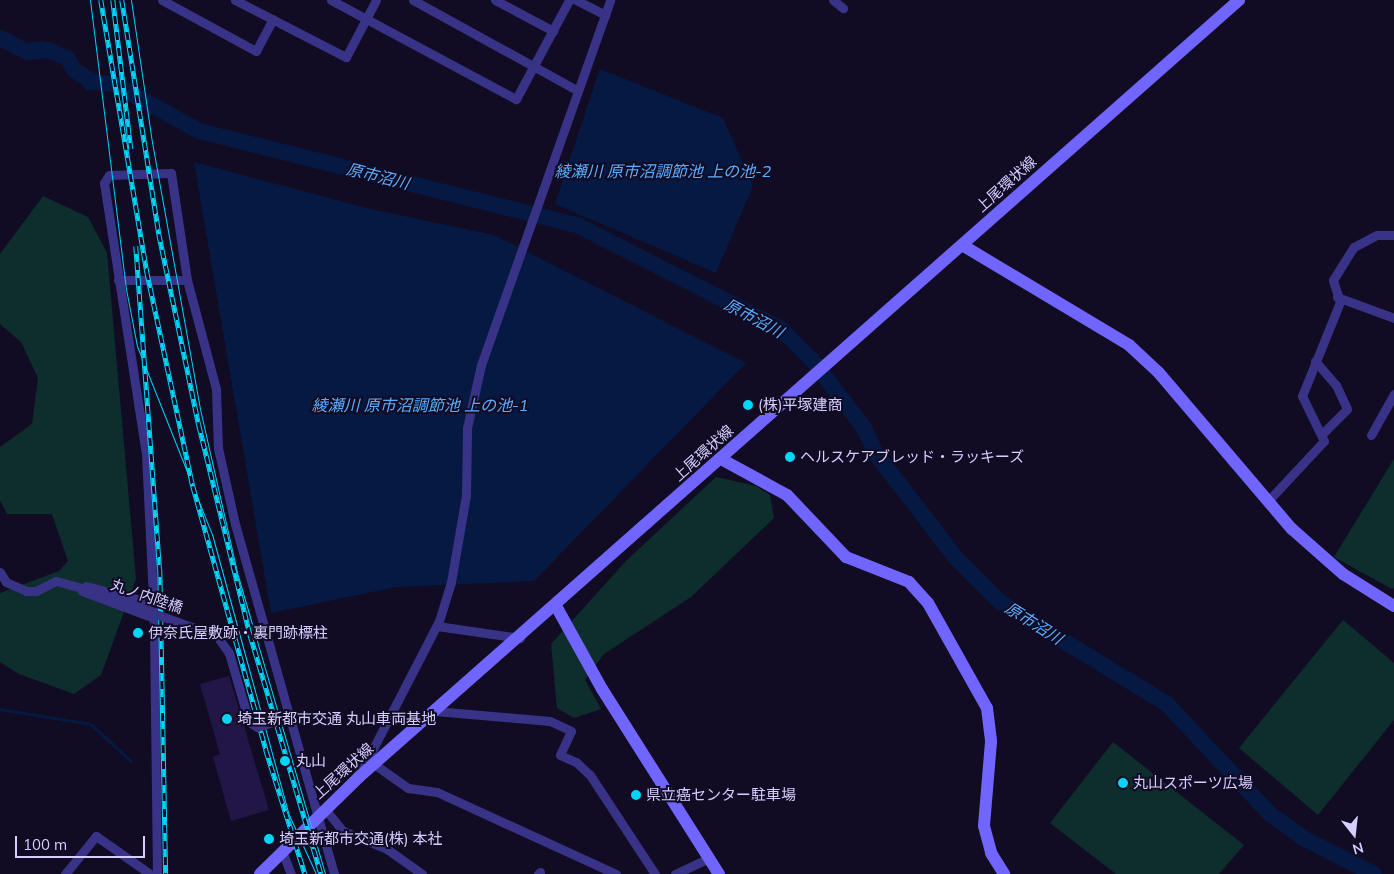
<!DOCTYPE html>
<meta charset="utf-8">
<style>
body{margin:0}
#map{position:relative;width:1394px;height:874px;overflow:hidden;background:#110c24;font-family:Mulish,"Noto Sans JP",sans-serif}
div>[style]{position:absolute}
[style*='--x']{left:calc(var(--x)*1px);top:calc(var(--y)*1px);width:calc(var(--w)*1px);rotate:calc(var(--a)*1deg)}
.green>*{inset:0;background:#0e2e2e}
.water>*{inset:0;background:#051943}
.stream>*{height:2.5px;margin:-1.25px;padding:0 1.25px;transform-origin:1.25px;border-radius:1.25px;background:#051943}
.river>*{height:16px;margin:-8px;padding:0 8px;transform-origin:8px;border-radius:8px;background:#051943}
.building>*{inset:0;background:#221646}
.street>*{height:9px;margin:-4.5px;padding:0 4.5px;transform-origin:4.5px;border-radius:4.5px;background:#393387}
.secondary>*{height:12px;margin:-6px;padding:0 6px;transform-origin:6px;border-radius:6px;background:#7065ff}
.tram>*{height:1px;margin:-0.5px;padding:0 0.5px;transform-origin:0.5px;border-radius:0.5px;background:#00d6f9}
.rail>*{height:4.5px;margin-top:-2.25px;transform-origin:0;background:repeating-linear-gradient(90deg,#110c24 0 8px,#00d6f9 0 16px);box-sizing:border-box;border-block:1px solid #00d6f9}
.street-bridge>*{height:9px;margin:-4.5px;padding:0 4.5px;transform-origin:4.5px;border-radius:4.5px;background:#393387}
.dots>*{width:14px;height:14px;translate:-50% -50%;box-sizing:border-box;border:2px solid #110c24;border-radius:50%}
span{translate:-50% -50%;white-space:nowrap;text-align:center;line-height:1.15;-webkit-text-stroke:4px #110c24;paint-order:stroke}
.street-label{font-size:15px;color:#d6ceff}
.poi-label{font-size:15px;color:#d6ceff}
.left{translate:0 -50%;text-align:left}
.water-label{font-size:16px;color:#5cadff;font-style:italic}
.north{position:absolute;left:1329px;top:809px;width:50px;height:50px;-webkit-text-stroke:4px #110c24;paint-order:stroke;rotate:164deg;font-size:14px;font-weight:700;line-height:20px;text-align:center;color:#d6ceff}
.north::after{content:'';display:block;margin:auto;width:18px;height:22px;background:#d6ceff;clip-path:polygon(50% 0,100% 100%,50% 72%,0 100%)}
.scale{position:absolute;left:15px;top:836px;width:130px;height:22px;box-sizing:border-box;border:2px solid #d6ceff;border-top:0;padding-left:6px;font-size:15px;line-height:18px;white-space:nowrap;color:#d6ceff;-webkit-text-stroke:4px #110c24;paint-order:stroke}
</style>
<div id="map">
<div class="green">
<i style="clip-path:polygon(43px 196px,88px 217px,107px 253px,136px 579px,101px 675px,74px 694px,19px 674px,0 662px,0 593px,59px 571px,68px 561px,52px 514px,7px 514px,0 500px,0 447px,32px 424px,38px 378px,21px 342px,0 324px,0 254px)"></i>
<i style="clip-path:polygon(1394px 459px,1394px 588px,1392px 589px,1334px 557px)"></i>
<i style="clip-path:polygon(716px 477px,756px 486px,770px 495px,774px 518px,691px 597px,604px 654px,585px 680px,601px 709px,574px 718px,557px 708px,551px 644px,626px 561px)"></i>
<i style="clip-path:polygon(1343px 620px,1394px 663px,1394px 720px,1318px 815px,1239px 748px)"></i>
<i style="clip-path:polygon(1113px 742px,1244px 845px,1219px 874px,1116px 874px,1050px 823px)"></i>
</div>
<div class="water">
<i style="clip-path:polygon(0 32px,20px 44px,41px 41px,58px 45px,89px 82px,107px 80px,110px 85px,87px 91px,59px 51px,38px 46px,14px 50px,0 46px)"></i>
<i style="clip-path:polygon(600px 69px,723px 118px,753px 186px,716px 273px,555px 204px)"></i>
<i style="clip-path:polygon(194px 162px,366px 208px,494px 235px,746px 363px,534px 581px,396px 587px,271px 613px)"></i>
</div>
<div class="stream">
<i style="--x:0;--y:709;--w:92;--a:9.4"></i>
<i style="--x:91;--y:724;--w:54;--a:42.8"></i>
</div>
<div class="river">
<i style="--x:0;--y:38;--w:30;--a:27"></i>
<i style="--x:27;--y:52;--w:21;--a:-5"></i>
<i style="--x:48;--y:50;--w:21;--a:23"></i>
<i style="--x:67;--y:58;--w:15;--a:58"></i>
<i style="--x:75;--y:71;--w:22;--a:30"></i>
<i style="--x:94;--y:82;--w:20;--a:6"></i>
<i style="--x:114;--y:84;--w:97;--a:28.9"></i>
<i style="--x:199;--y:131;--w:392;--a:14"></i>
<i style="--x:579;--y:226;--w:227;--a:27"></i>
<i style="--x:781;--y:329;--w:45;--a:45"></i>
<i style="--x:813;--y:361;--w:84;--a:52.7"></i>
<i style="--x:864;--y:428;--w:29;--a:65"></i>
<i style="--x:876;--y:454;--w:131;--a:52.4"></i>
<i style="--x:956;--y:558;--w:62;--a:45"></i>
<i style="--x:1000;--y:602;--w:196;--a:31.4"></i>
<i style="--x:1167;--y:704;--w:151;--a:46.9"></i>
<i style="--x:1270;--y:814;--w:43;--a:35.5"></i>
<i style="--x:1305;--y:839;--w:77;--a:26.9"></i>
</div>
<div class="building">
<i style="clip-path:polygon(229px 676px,269px 810px,231px 821px,213px 757px,220px 754px,200px 684px)"></i>
</div>
<div class="street">
<i style="--x:162;--y:0;--w:107;--a:28.5"></i>
<i style="--x:256;--y:51;--w:36;--a:-62"></i>
<i style="--x:235;--y:0;--w:125;--a:27.2"></i>
<i style="--x:346;--y:57;--w:64;--a:-62.2"></i>
<i style="--x:331;--y:0;--w:210;--a:28.2"></i>
<i style="--x:516;--y:99;--w:112;--a:-61.8"></i>
<i style="--x:413;--y:0;--w:187;--a:28.8"></i>
<i style="--x:495;--y:0;--w:66;--a:28.1"></i>
<i style="--x:576;--y:0;--w:33;--a:27"></i>
<i style="--x:833;--y:0;--w:13;--a:39"></i>
<i style="--x:118;--y:280;--w:69;--a:0"></i>
<i style="--x:187;--y:280;--w:113;--a:75.1"></i>
<i style="--x:216;--y:389;--w:59;--a:88.1"></i>
<i style="--x:218;--y:448;--w:78;--a:77.4"></i>
<i style="--x:235;--y:524;--w:364;--a:74.2"></i>
<i style="--x:1337;--y:297;--w:61;--a:20.2"></i>
<i style="--x:1315;--y:361;--w:32;--a:49"></i>
<i style="--x:1336;--y:385;--w:26;--a:65"></i>
<i style="--x:1347;--y:409;--w:34;--a:135"></i>
<i style="--x:1371;--y:435;--w:47;--a:-60.7"></i>
<i style="--x:1268;--y:501;--w:82;--a:-47"></i>
<i style="--x:1324;--y:441;--w:50;--a:-116.1"></i>
<i style="--x:1302;--y:396;--w:101;--a:-68"></i>
<i style="--x:1340;--y:302;--w:23;--a:-108"></i>
<i style="--x:1333;--y:280;--w:39;--a:-58"></i>
<i style="--x:1354;--y:247;--w:26;--a:-28"></i>
<i style="--x:1377;--y:235;--w:17;--a:0"></i>
<i style="--x:0;--y:572;--w:12;--a:59"></i>
<i style="--x:6;--y:582;--w:22;--a:24"></i>
<i style="--x:26;--y:591;--w:10;--a:0"></i>
<i style="--x:36;--y:591;--w:22;--a:-27"></i>
<i style="--x:56;--y:581;--w:34;--a:15"></i>
<i style="--x:86;--y:586;--w:69;--a:14.2"></i>
<i style="--x:82;--y:591;--w:77;--a:20.6"></i>
<i style="--x:437;--y:626;--w:84;--a:8.2"></i>
<i style="--x:435;--y:711;--w:115;--a:5"></i>
<i style="--x:550;--y:721;--w:23;--a:25"></i>
<i style="--x:571;--y:731;--w:26;--a:115"></i>
<i style="--x:560;--y:755;--w:17;--a:24"></i>
<i style="--x:576;--y:762;--w:19;--a:43"></i>
<i style="--x:590;--y:775;--w:118;--a:56.7"></i>
<i style="--x:374;--y:764;--w:42;--a:35.2"></i>
<i style="--x:408;--y:788;--w:29;--a:8"></i>
<i style="--x:437;--y:792;--w:197;--a:24.6"></i>
<i style="--x:360;--y:774;--w:172;--a:-62.7"></i>
<i style="--x:439;--y:621;--w:41;--a:-72.9"></i>
<i style="--x:451;--y:582;--w:88;--a:-80.2"></i>
<i style="--x:466;--y:495;--w:67;--a:-89.1"></i>
<i style="--x:467;--y:428;--w:65;--a:-77.5"></i>
<i style="--x:481;--y:365;--w:387;--a:-70.5"></i>
<i style="--x:325;--y:809;--w:28;--a:51"></i>
<i style="--x:343;--y:831;--w:48;--a:22.2"></i>
<i style="--x:387;--y:849;--w:43;--a:35.5"></i>
<i style="--x:282;--y:851;--w:25;--a:69"></i>
<i style="--x:65;--y:874;--w:49;--a:-50.8"></i>
<i style="--x:96;--y:836;--w:66;--a:35.1"></i>
<i style="--x:157;--y:874;--w:256;--a:-90.7"></i>
<i style="--x:154;--y:618;--w:164;--a:-92.8"></i>
<i style="--x:146;--y:454;--w:274;--a:-98.8"></i>
<i style="--x:104;--y:183;--w:9;--a:-58"></i>
<i style="--x:109;--y:175;--w:62;--a:-1.8"></i>
<i style="--x:171;--y:173;--w:108;--a:81.5"></i>
<i style="--x:538;--y:874;--w:3;--a:-45"></i>
<i style="--x:675;--y:874;--w:38;--a:-25"></i>
</div>
<div class="secondary">
<i style="--x:962;--y:245;--w:195;--a:30.9"></i>
<i style="--x:1129;--y:345;--w:41;--a:43"></i>
<i style="--x:1159;--y:373;--w:205;--a:49.6"></i>
<i style="--x:1292;--y:529;--w:68;--a:41.4"></i>
<i style="--x:1343;--y:574;--w:60;--a:32.1"></i>
<i style="--x:721;--y:459;--w:75;--a:28.6"></i>
<i style="--x:787;--y:495;--w:86;--a:46.4"></i>
<i style="--x:846;--y:557;--w:68;--a:21.6"></i>
<i style="--x:909;--y:582;--w:28;--a:48"></i>
<i style="--x:928;--y:603;--w:120;--a:60.7"></i>
<i style="--x:987;--y:708;--w:34;--a:83"></i>
<i style="--x:991;--y:742;--w:84;--a:94.8"></i>
<i style="--x:984;--y:826;--w:28;--a:75"></i>
<i style="--x:991;--y:853;--w:25;--a:58"></i>
<i style="--x:556;--y:606;--w:95;--a:61"></i>
<i style="--x:602;--y:689;--w:219;--a:57.7"></i>
<i style="--x:260;--y:874;--w:139;--a:-44.4"></i>
<i style="--x:359;--y:777;--w:1174;--a:-41.44"></i>
</div>
<div class="tram">
<i style="--x:90;--y:0;--w:291;--a:82.9"></i>
<i style="--x:126;--y:289;--w:58;--a:79.1"></i>
<i style="--x:137;--y:346;--w:202;--a:68.3"></i>
<i style="--x:212;--y:534;--w:291;--a:74.7"></i>
<i style="--x:289;--y:815;--w:65;--a:65.4"></i>
<i style="--x:131;--y:0;--w:144;--a:81.6"></i>
<i style="--x:152;--y:142;--w:271;--a:79.8"></i>
<i style="--x:200;--y:409;--w:171;--a:77.2"></i>
<i style="--x:238;--y:576;--w:310;--a:73.7"></i>
</div>
<div class="rail">
<i style="--x:101;--y:0;--w:276;--a:80.4"></i>
<i style="--x:147;--y:272;--w:219;--a:77.9"></i>
<i style="--x:193;--y:486;--w:274;--a:74.5"></i>
<i style="--x:266;--y:750;--w:130;--a:72.5"></i>
<i style="--x:113;--y:0;--w:150;--a:83.1"></i>
<i style="--x:122;--y:0;--w:237;--a:81"></i>
<i style="--x:159;--y:234;--w:195;--a:78.2"></i>
<i style="--x:199;--y:425;--w:215;--a:76.3"></i>
<i style="--x:250;--y:634;--w:250;--a:73.5"></i>
<i style="--x:136;--y:246;--w:324;--a:85.8"></i>
<i style="--x:160;--y:569;--w:305;--a:88.9"></i>
</div>
<div class="street-bridge">
<i style="--x:89;--y:590;--w:136;--a:19.8"></i>
<i style="--x:217;--y:636;--w:21;--a:55"></i>
<i style="--x:229;--y:653;--w:72;--a:73.8"></i>
<i style="--x:249;--y:722;--w:9;--a:32"></i>
<i style="--x:257;--y:727;--w:24;--a:-17"></i>
</div>
<div class="dots">
<i style="left:748px;top:405px;background:#00d6f9"></i>
<i style="left:790px;top:457px;background:#00d6f9"></i>
<i style="left:138px;top:633px;background:#00d6f9"></i>
<i style="left:227px;top:719px;background:#00d6f9"></i>
<i style="left:285px;top:761px;background:#00d6f9"></i>
<i style="left:1123px;top:783px;background:#00d6f9"></i>
<i style="left:636px;top:795px;background:#00d6f9"></i>
<i style="left:269px;top:839px;background:#00d6f9"></i>
</div>
<div class="street-label">
<span style="left:1006px;top:184px;rotate:-42deg">上尾環状線</span>
<span style="left:703px;top:453px;rotate:-42deg">上尾環状線</span>
<span style="left:147px;top:596px;rotate:19deg">丸ノ内陸橋</span>
<span style="left:343px;top:771px;rotate:-42deg">上尾環状線</span>
</div>
<div class="poi-label">
<span class="left" style="left:758px;top:405px">(株)平塚建商</span>
<span class="left" style="left:800px;top:457px">ヘルスケアブレッド・ラッキーズ</span>
<span class="left" style="left:148px;top:633px">伊奈氏屋敷跡・裏門跡標柱</span>
<span class="left" style="left:237px;top:719px">埼玉新都市交通 丸山車両基地</span>
<span class="left" style="left:296px;top:761px">丸山</span>
<span class="left" style="left:1133px;top:783px">丸山スポーツ広場</span>
<span class="left" style="left:646px;top:795px">県立癌センター駐車場</span>
<span class="left" style="left:279px;top:839px">埼玉新都市交通(株) 本社</span>
</div>
<div class="water-label">
<span style="left:663px;top:171px">綾瀬川 原市沼調節池 上の池-2</span>
<span style="left:378px;top:176px;rotate:14deg">原市沼川</span>
<span style="left:754px;top:318px;rotate:28deg">原市沼川</span>
<span style="left:420px;top:405px">綾瀬川 原市沼調節池 上の池-1</span>
<span style="left:1034px;top:623px;rotate:32deg">原市沼川</span>
</div>
<div class="north">N</div>
<div class="scale">100 m</div>
</div>
